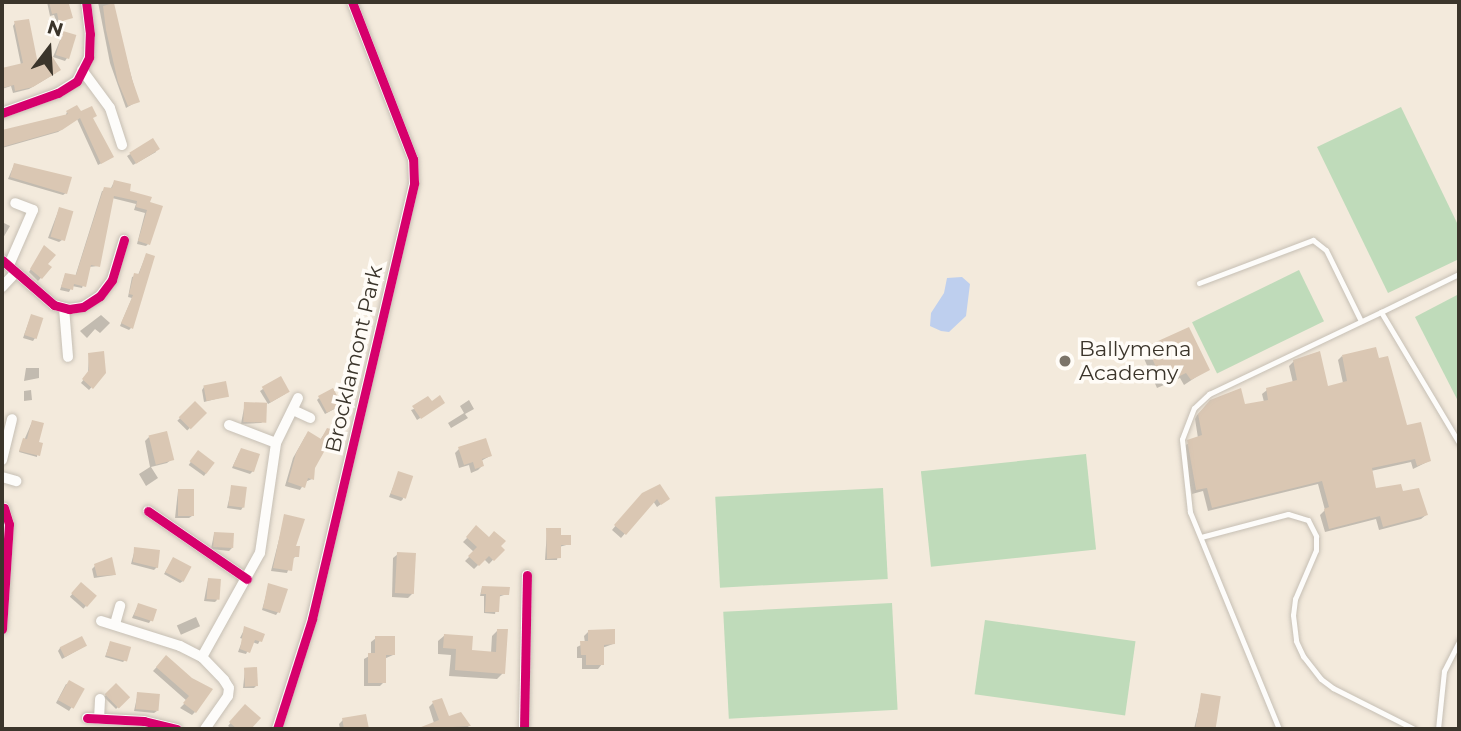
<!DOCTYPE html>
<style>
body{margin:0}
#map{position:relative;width:1461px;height:731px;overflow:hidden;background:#f3eadc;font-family:Montserrat,sans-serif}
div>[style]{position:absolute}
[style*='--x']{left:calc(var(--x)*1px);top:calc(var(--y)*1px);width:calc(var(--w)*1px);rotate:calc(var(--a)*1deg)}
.green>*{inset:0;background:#bfdbba;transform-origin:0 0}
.water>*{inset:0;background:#becfee}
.shadow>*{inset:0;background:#0003;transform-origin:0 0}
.building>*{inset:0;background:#dac7b3;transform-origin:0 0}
.roads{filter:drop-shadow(0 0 2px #c6bfb4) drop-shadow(0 0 2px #c6bfb4)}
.lane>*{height:5px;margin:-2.5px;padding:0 2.5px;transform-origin:2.5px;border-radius:2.5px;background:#fdfcfa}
.street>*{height:10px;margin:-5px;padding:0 5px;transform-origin:5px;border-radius:5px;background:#fdfcfa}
.cycleway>*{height:9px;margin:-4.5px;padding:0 4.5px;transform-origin:4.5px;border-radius:4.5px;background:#d6006c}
.dots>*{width:19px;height:19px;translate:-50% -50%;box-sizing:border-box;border:4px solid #fffcf7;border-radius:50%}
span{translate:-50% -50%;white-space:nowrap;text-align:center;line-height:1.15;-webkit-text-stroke:7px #fffcf7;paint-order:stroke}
.poi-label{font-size:21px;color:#3b352b}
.left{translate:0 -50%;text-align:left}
.street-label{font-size:21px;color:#3b352b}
.frame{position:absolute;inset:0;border:4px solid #3b352b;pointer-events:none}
.north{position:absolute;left:14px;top:14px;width:70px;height:70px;-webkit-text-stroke:5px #fffcf7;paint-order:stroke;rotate:17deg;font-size:19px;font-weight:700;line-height:28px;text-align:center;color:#3b352b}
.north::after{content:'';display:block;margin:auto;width:24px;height:32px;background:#3b352b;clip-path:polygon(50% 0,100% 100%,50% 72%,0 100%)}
</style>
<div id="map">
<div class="green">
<i style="clip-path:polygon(1401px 107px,1459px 227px,1459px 259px,1388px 293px,1317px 147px)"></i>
<i style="left:1299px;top:270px;width:57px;height:119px;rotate:64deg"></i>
<i style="clip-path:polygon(1459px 294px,1459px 403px,1415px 317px)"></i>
<i style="left:1086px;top:454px;width:96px;height:166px;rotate:84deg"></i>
<i style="left:883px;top:488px;width:91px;height:168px;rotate:87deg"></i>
<i style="left:892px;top:603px;width:107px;height:169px;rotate:87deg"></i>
<i style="left:985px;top:620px;width:152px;height:75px;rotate:8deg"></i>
</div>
<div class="water">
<i style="clip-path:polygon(962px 277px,970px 284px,966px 316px,949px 332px,941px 331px,930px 326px,931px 313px,944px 293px,947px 278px)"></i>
</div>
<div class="shadow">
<i style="clip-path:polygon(47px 2px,64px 2px,71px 17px,57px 23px,54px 15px,50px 16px)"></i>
<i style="clip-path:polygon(98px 2px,111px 2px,138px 101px,126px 108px,110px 63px)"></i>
<i style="clip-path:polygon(15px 23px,36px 67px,56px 73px,29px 89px,13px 93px,11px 86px,2px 89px,2px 70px,21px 65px,13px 26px)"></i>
<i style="clip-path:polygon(63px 33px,67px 58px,65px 61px,53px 57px)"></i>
<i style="clip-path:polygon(76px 107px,80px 114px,92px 119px,109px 159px,98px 165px,77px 119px,58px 132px,2px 148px,2px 132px,65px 117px,67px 112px)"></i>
<i style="clip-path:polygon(153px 140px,156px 152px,133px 165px,127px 156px)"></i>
<i style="clip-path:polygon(14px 165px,66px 193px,63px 195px,8px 179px)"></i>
<i style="clip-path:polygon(114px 182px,127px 192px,150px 198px,148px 244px,146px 246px,137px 244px,145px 213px,134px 210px,136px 204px,112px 198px,98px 266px,89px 267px,82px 288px,72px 286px,69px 292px,60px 290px,65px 275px,75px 277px,102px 191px,110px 190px)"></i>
<i style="clip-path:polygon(59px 209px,62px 240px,59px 242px,48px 238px)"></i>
<i style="clip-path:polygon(2px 222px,10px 226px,3px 238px,2px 237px)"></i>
<i style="clip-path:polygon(44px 248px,46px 264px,50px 268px,38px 281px,29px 272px)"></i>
<i style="clip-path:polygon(146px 255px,131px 328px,129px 330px,120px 326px,132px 298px,128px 297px,132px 277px,138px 275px)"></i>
<i style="clip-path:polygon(101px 315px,110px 323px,100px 333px,95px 329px,87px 338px,80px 331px)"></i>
<i style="clip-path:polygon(31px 316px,35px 338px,33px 341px,23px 338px)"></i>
<i style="clip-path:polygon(1148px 348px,1208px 369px,1184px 385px,1180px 378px,1157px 388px,1142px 354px)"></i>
<i style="clip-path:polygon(89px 354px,104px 373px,89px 390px,81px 383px,88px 374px)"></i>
<i style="clip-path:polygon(1342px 356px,1405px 427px,1429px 461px,1413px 469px,1411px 462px,1371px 471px,1375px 490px,1402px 493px,1426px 515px,1421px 519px,1379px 530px,1376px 519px,1325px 532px,1320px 515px,1325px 510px,1318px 484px,1208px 511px,1203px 491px,1192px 494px,1186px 470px,1184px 446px,1198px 438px,1195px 419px,1197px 415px,1211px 402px,1240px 390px,1244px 406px,1264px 402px,1262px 394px,1267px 390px,1293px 383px,1289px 366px,1294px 361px,1326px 388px,1343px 383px,1338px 360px)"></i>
<i style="clip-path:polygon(26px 368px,39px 368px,39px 378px,24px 381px)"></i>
<i style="clip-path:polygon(204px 387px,227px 396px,204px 402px,202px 390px)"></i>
<i style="clip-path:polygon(263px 389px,285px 394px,268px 404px,260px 391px)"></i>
<i style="clip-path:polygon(31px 390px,32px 400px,24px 401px,24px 391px)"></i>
<i style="clip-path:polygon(319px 398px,338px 407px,325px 414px,317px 400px)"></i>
<i style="clip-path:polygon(469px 400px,474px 409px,465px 414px,468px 418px,451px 428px,448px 423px,464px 413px,460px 406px)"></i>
<i style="left:195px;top:403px;width:14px;height:25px;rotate:45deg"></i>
<i style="clip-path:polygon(245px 403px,264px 421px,261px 423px,241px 424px)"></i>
<i style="clip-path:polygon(431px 403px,440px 405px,417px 420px,411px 410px)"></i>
<i style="clip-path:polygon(32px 422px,37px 443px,37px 457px,19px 452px)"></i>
<i style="clip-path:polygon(327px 430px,334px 441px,326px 444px,313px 468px,312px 479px,305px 482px,300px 490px,285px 486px,293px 458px,305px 437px,320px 440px)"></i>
<i style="clip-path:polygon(149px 437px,172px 459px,167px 463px,151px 467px,158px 478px,146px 486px,139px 474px,150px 467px,145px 441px)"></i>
<i style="clip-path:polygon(459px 449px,490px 456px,481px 461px,482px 466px,478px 470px,471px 473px,469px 465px,459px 468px,455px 453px)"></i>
<i style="left:198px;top:452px;width:19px;height:16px;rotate:36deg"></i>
<i style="clip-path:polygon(239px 453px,253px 471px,250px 474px,232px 468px)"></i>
<i style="clip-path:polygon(399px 473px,403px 499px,401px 501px,389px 497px)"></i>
<i style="clip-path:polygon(659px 486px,664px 502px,657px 507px,653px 501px,621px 538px,612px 530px,638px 499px)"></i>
<i style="clip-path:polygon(232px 487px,243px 507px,241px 510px,227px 508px)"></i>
<i style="clip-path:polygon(178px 491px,192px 516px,189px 518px,175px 518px)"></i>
<i style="clip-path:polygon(285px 516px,297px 556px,292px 559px,287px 573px,271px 571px)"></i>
<i style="clip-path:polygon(477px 528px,502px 550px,489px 564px,484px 559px,474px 569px,465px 561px,474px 552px,463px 542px)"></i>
<i style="clip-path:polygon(547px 530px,570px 544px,559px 547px,557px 560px,545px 560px)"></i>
<i style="clip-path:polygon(214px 534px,232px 548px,229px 551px,211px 549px)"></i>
<i style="clip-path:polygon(135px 549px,157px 567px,154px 570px,131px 564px)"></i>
<i style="clip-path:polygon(398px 554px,413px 593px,408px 598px,392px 597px,393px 558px)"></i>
<i style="clip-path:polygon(173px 559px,183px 581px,180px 583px,164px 574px)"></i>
<i style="clip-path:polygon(95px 566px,114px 575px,94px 578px,92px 569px)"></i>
<i style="clip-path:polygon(208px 580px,217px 600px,215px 602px,204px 601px)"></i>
<i style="left:81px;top:584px;width:18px;height:17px;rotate:41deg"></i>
<i style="clip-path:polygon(269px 585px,278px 612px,276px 615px,262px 610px)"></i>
<i style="clip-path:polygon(482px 587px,507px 594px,498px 597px,495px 614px,484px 613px,484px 596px,480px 596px)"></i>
<i style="clip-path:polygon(138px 605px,151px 620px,149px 623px,132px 618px)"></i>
<i style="left:196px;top:617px;width:10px;height:21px;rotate:66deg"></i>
<i style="clip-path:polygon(245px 628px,263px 635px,258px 644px,252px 642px,246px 654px,238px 652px,243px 639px,240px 638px)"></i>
<i style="clip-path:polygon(498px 630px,503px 673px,497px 679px,449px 676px,451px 655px,438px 654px,438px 641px,445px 635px,470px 652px,491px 653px,492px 636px)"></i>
<i style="clip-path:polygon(589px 631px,613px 644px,602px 648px,602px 664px,598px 669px,582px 669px,582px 658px,577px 658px,577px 647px,585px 643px,584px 636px)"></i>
<i style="clip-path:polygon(376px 638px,393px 655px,384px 659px,384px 682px,380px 686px,364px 686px,364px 659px,371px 655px,371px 642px)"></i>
<i style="clip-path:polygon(110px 643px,126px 659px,123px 662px,105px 657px)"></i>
<i style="clip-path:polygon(85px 646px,62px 659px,58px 651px,60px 648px)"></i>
<i style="clip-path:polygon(166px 657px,191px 680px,195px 712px,192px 715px,180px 708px,187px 701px,153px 671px)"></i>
<i style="clip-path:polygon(245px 670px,257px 685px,254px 688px,243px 688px)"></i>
<i style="clip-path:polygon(66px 684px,83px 690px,69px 711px,56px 703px)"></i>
<i style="left:116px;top:685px;width:17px;height:17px;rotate:45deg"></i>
<i style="clip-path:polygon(138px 693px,157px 711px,154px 713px,134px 711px)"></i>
<i style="clip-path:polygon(1202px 695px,1219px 697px,1214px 729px,1194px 729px)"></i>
<i style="clip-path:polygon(433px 703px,448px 719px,469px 726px,465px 729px,425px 729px,434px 723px,429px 707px)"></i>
<i style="clip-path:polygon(245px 706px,258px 718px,248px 729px,232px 729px,228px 726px)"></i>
<i style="clip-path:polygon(365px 716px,367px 729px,340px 729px,339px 724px,343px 720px)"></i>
</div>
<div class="building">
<i style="clip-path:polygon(49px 2px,69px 4px,73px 18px,59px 22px,57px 13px,52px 14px)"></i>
<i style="clip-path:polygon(114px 3px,132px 79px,140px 102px,128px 106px,118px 82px,106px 30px,103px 6px)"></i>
<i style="clip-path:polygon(29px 19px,38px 64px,52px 56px,61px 70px,33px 87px,15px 91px,14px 85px,2px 88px,2px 68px,23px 63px,14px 21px)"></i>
<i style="left:63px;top:31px;width:14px;height:25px;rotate:17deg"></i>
<i style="clip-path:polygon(77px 105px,81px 111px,92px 106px,97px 116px,93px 118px,114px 157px,101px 164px,80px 118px,62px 130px,2px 147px,2px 130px,68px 114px,66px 111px)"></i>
<i style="left:153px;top:138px;width:13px;height:28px;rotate:58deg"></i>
<i style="clip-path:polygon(14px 163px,72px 177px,67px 194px,10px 177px)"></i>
<i style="clip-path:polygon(114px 180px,131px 184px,130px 191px,152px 197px,150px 202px,163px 206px,150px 245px,138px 241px,147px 210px,136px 207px,137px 201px,114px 196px,100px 267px,91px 265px,86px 287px,74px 284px,73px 290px,61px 287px,65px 273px,76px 275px,104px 187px,112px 188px)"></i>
<i style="left:59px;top:207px;width:15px;height:31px;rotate:16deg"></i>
<i style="clip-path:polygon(44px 245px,56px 255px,48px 264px,52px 267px,42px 279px,30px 269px)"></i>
<i style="clip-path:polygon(146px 253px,155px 256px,133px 329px,121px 323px,133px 295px,129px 294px,134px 273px,139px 274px)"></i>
<i style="left:31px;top:314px;width:13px;height:22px;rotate:18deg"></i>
<i style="clip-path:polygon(1189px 327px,1210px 370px,1191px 380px,1186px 373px,1163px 384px,1147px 346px)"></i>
<i style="clip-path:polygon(1376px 347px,1379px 358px,1388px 356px,1407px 425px,1421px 422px,1431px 461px,1417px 466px,1415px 459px,1372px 468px,1376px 488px,1401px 484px,1403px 491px,1419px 488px,1428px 515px,1383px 527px,1380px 516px,1329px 529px,1324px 509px,1329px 507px,1322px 481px,1212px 508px,1207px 488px,1196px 490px,1187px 440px,1202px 435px,1198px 414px,1210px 400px,1241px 388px,1245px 404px,1268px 400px,1266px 388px,1297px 380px,1293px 360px,1320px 351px,1328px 386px,1347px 381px,1342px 355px)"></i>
<i style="clip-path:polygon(104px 351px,106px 373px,93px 389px,82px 379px,89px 370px,88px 353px)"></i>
<i style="left:281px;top:376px;width:18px;height:22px;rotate:61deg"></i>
<i style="left:226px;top:381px;width:16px;height:23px;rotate:79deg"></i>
<i style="left:333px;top:388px;width:19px;height:17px;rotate:62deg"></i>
<i style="clip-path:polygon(440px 395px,445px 403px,421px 419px,412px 406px,428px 396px,432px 401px)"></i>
<i style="left:195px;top:401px;width:17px;height:23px;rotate:45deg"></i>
<i style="left:244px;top:402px;width:23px;height:20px;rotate:2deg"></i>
<i style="clip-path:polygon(32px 420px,44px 423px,39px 442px,43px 443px,40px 456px,19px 451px,23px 438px,27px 439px)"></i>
<i style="clip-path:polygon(327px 428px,338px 431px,335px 442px,330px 441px,315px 468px,314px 480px,308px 478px,305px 488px,288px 482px,296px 453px,308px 431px,321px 439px)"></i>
<i style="left:167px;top:431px;width:30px;height:19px;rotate:76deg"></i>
<i style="clip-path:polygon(486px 438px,492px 456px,482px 459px,484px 466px,475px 469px,473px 462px,464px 465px,458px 447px)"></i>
<i style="clip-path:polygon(241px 448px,260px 454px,254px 472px,233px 466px)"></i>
<i style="left:198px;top:450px;width:21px;height:14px;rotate:37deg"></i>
<i style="left:398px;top:471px;width:16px;height:24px;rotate:18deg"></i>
<i style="clip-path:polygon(660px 484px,670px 499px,661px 505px,657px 499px,626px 535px,614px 525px,642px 493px)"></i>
<i style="left:231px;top:485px;width:16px;height:21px;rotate:7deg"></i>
<i style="left:178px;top:489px;width:16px;height:27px"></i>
<i style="clip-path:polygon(284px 514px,305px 519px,296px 546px,300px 546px,299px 557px,294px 557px,292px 571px,273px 568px)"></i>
<i style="clip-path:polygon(476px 525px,489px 537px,494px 531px,506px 541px,501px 546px,505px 550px,494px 561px,489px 556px,479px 566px,468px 556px,477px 547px,466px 537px)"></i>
<i style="clip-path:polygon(546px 528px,561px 528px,561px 535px,571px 535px,571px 545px,561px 545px,561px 558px,547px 559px)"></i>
<i style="left:214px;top:532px;width:20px;height:15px;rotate:3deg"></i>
<i style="clip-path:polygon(134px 547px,160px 550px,158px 568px,133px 562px)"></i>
<i style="left:397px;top:552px;width:19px;height:41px;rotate:3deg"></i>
<i style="clip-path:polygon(112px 557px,116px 575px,97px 576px,94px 564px)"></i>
<i style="left:173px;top:557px;width:21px;height:17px;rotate:28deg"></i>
<i style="left:208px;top:578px;width:13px;height:21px;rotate:4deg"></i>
<i style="left:81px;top:582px;width:21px;height:15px;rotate:41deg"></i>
<i style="clip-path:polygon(268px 583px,288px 589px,280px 613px,263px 608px)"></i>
<i style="clip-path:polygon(482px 586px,510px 587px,509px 595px,500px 595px,499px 612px,485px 612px,486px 594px,481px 594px)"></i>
<i style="left:138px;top:603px;width:20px;height:13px;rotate:18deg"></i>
<i style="clip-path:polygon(244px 626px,265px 634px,262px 642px,255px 640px,250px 653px,240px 649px)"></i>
<i style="clip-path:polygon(497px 629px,508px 629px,505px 674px,455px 670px,456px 649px,443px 648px,444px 634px,473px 636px,472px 650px,496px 652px)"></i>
<i style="clip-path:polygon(615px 629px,615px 644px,604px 645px,604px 665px,586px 665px,586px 655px,581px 655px,580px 641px,588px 641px,588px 630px)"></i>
<i style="left:82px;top:636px;width:11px;height:25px;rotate:63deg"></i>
<i style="clip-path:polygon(375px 636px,395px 636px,395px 655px,386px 655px,386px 683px,368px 683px,368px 653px,375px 653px)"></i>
<i style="left:110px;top:641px;width:22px;height:15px;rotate:16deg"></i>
<i style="clip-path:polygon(166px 655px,192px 678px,213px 689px,196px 713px,183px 703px,189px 696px,156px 667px)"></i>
<i style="left:257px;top:667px;width:19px;height:13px;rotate:87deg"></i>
<i style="left:69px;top:680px;width:18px;height:23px;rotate:29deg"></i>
<i style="left:116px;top:683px;width:20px;height:16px;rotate:45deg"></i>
<i style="left:137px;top:692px;width:23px;height:17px;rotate:5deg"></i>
<i style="left:1201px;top:693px;width:20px;height:36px;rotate:9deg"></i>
<i style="clip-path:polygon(442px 698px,449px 716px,461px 712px,471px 726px,416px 729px,439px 720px,432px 701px)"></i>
<i style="clip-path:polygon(245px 704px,261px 718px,251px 729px,237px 729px,229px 722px)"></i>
<i style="clip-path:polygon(366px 714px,369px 729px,344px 729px,342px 718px)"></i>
</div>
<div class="roads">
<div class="lane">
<i style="--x:1199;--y:283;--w:122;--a:-20.7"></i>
<i style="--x:1313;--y:240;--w:16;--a:38"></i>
<i style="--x:1326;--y:250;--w:79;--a:63.8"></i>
<i style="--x:1381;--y:312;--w:87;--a:-26"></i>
<i style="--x:1201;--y:537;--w:90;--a:-14.8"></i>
<i style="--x:1288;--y:514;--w:21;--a:17"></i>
<i style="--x:1308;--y:520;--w:18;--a:63"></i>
<i style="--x:1316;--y:536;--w:14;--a:90"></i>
<i style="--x:1316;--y:550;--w:53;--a:113.2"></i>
<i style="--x:1295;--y:599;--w:16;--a:97"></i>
<i style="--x:1293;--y:615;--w:26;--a:83"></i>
<i style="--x:1296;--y:641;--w:17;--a:65"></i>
<i style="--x:1303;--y:656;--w:29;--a:52"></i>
<i style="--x:1321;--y:679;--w:15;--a:37"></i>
<i style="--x:1333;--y:688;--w:91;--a:26.8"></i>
<i style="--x:1279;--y:729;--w:235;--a:-112.3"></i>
<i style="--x:1190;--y:512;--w:73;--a:-96.3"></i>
<i style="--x:1182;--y:439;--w:33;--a:-69"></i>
<i style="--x:1194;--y:408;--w:21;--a:-43"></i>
<i style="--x:1209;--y:394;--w:191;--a:-25.5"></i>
<i style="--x:1381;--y:312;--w:152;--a:59.2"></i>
<i style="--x:1438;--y:729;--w:58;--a:-84.1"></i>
<i style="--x:1444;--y:671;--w:34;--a:-63"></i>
</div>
<div class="street">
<i style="--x:82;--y:70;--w:47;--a:53.6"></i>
<i style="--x:110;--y:108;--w:39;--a:72"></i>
<i style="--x:2;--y:113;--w:59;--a:-19.7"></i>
<i style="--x:58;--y:93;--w:22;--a:-32"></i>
<i style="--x:77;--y:81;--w:27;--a:-63"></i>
<i style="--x:89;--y:57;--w:23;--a:-88"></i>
<i style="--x:90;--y:34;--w:32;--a:-97"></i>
<i style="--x:2;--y:260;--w:69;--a:40.9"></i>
<i style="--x:54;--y:305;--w:16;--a:15"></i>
<i style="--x:69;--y:309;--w:14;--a:-8"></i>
<i style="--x:83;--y:307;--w:20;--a:-33"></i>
<i style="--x:100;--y:296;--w:20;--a:-53"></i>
<i style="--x:112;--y:280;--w:42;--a:-73.3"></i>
<i style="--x:9;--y:265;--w:60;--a:-66.4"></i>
<i style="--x:33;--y:210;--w:19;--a:-159"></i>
<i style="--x:2;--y:287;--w:19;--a:-47"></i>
<i style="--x:64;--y:308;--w:49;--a:85.3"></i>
<i style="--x:293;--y:410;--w:19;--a:25"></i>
<i style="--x:229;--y:425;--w:50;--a:21"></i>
<i style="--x:2;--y:460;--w:42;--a:-76.3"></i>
<i style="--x:2;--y:477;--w:15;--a:16"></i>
<i style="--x:148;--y:511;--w:120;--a:34.5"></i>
<i style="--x:101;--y:621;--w:83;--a:17.6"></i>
<i style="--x:180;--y:646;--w:25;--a:27"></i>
<i style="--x:202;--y:657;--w:32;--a:46"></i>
<i style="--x:224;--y:680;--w:9;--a:58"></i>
<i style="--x:229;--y:688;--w:8;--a:97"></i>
<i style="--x:228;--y:696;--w:40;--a:124.9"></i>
<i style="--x:115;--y:624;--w:19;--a:-74"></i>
<i style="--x:2;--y:629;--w:105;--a:-86.2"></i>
<i style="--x:9;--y:524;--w:17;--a:-107"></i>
<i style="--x:202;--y:657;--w:119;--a:-60.9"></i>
<i style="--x:260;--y:553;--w:111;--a:-81.7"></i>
<i style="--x:276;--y:443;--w:50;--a:-63.9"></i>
<i style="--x:87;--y:718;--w:57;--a:3"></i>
<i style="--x:144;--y:721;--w:34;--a:14"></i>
<i style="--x:99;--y:719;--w:20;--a:-87"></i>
<i style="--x:277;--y:729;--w:115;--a:-72.3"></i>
<i style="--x:312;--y:619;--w:448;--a:-76.8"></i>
<i style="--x:414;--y:183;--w:24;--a:-92"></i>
<i style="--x:413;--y:159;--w:168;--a:-111.2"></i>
<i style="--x:524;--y:729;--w:154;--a:-88.9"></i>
</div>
</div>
<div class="cycleway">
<i style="--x:2;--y:113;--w:59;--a:-19.7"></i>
<i style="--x:58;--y:93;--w:22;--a:-32"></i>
<i style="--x:77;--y:81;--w:27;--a:-63"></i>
<i style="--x:89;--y:57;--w:23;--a:-88"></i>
<i style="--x:90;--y:34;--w:32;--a:-97"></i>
<i style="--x:2;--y:260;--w:69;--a:40.9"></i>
<i style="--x:54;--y:305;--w:16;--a:15"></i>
<i style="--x:69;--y:309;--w:14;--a:-8"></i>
<i style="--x:83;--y:307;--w:20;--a:-33"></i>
<i style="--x:100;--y:296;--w:20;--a:-53"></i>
<i style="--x:112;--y:280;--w:42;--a:-73.3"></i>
<i style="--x:148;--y:511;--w:120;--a:34.5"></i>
<i style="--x:2;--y:629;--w:105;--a:-86.2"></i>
<i style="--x:9;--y:524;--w:17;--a:-107"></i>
<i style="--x:87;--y:718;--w:57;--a:3"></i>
<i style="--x:144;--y:721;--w:34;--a:14"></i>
<i style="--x:277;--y:729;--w:115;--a:-72.3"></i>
<i style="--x:312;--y:619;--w:448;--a:-76.8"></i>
<i style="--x:414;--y:183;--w:24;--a:-92"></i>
<i style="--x:413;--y:159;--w:168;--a:-111.2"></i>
<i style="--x:524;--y:729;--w:154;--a:-88.9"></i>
</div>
<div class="dots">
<i style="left:1065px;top:361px;background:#7b7469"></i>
</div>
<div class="poi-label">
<span class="left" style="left:1079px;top:361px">Ballymena<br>Academy</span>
</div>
<div class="street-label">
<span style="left:354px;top:359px;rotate:-77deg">Brocklamont Park</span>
</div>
<div class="frame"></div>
<div class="north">N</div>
</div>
